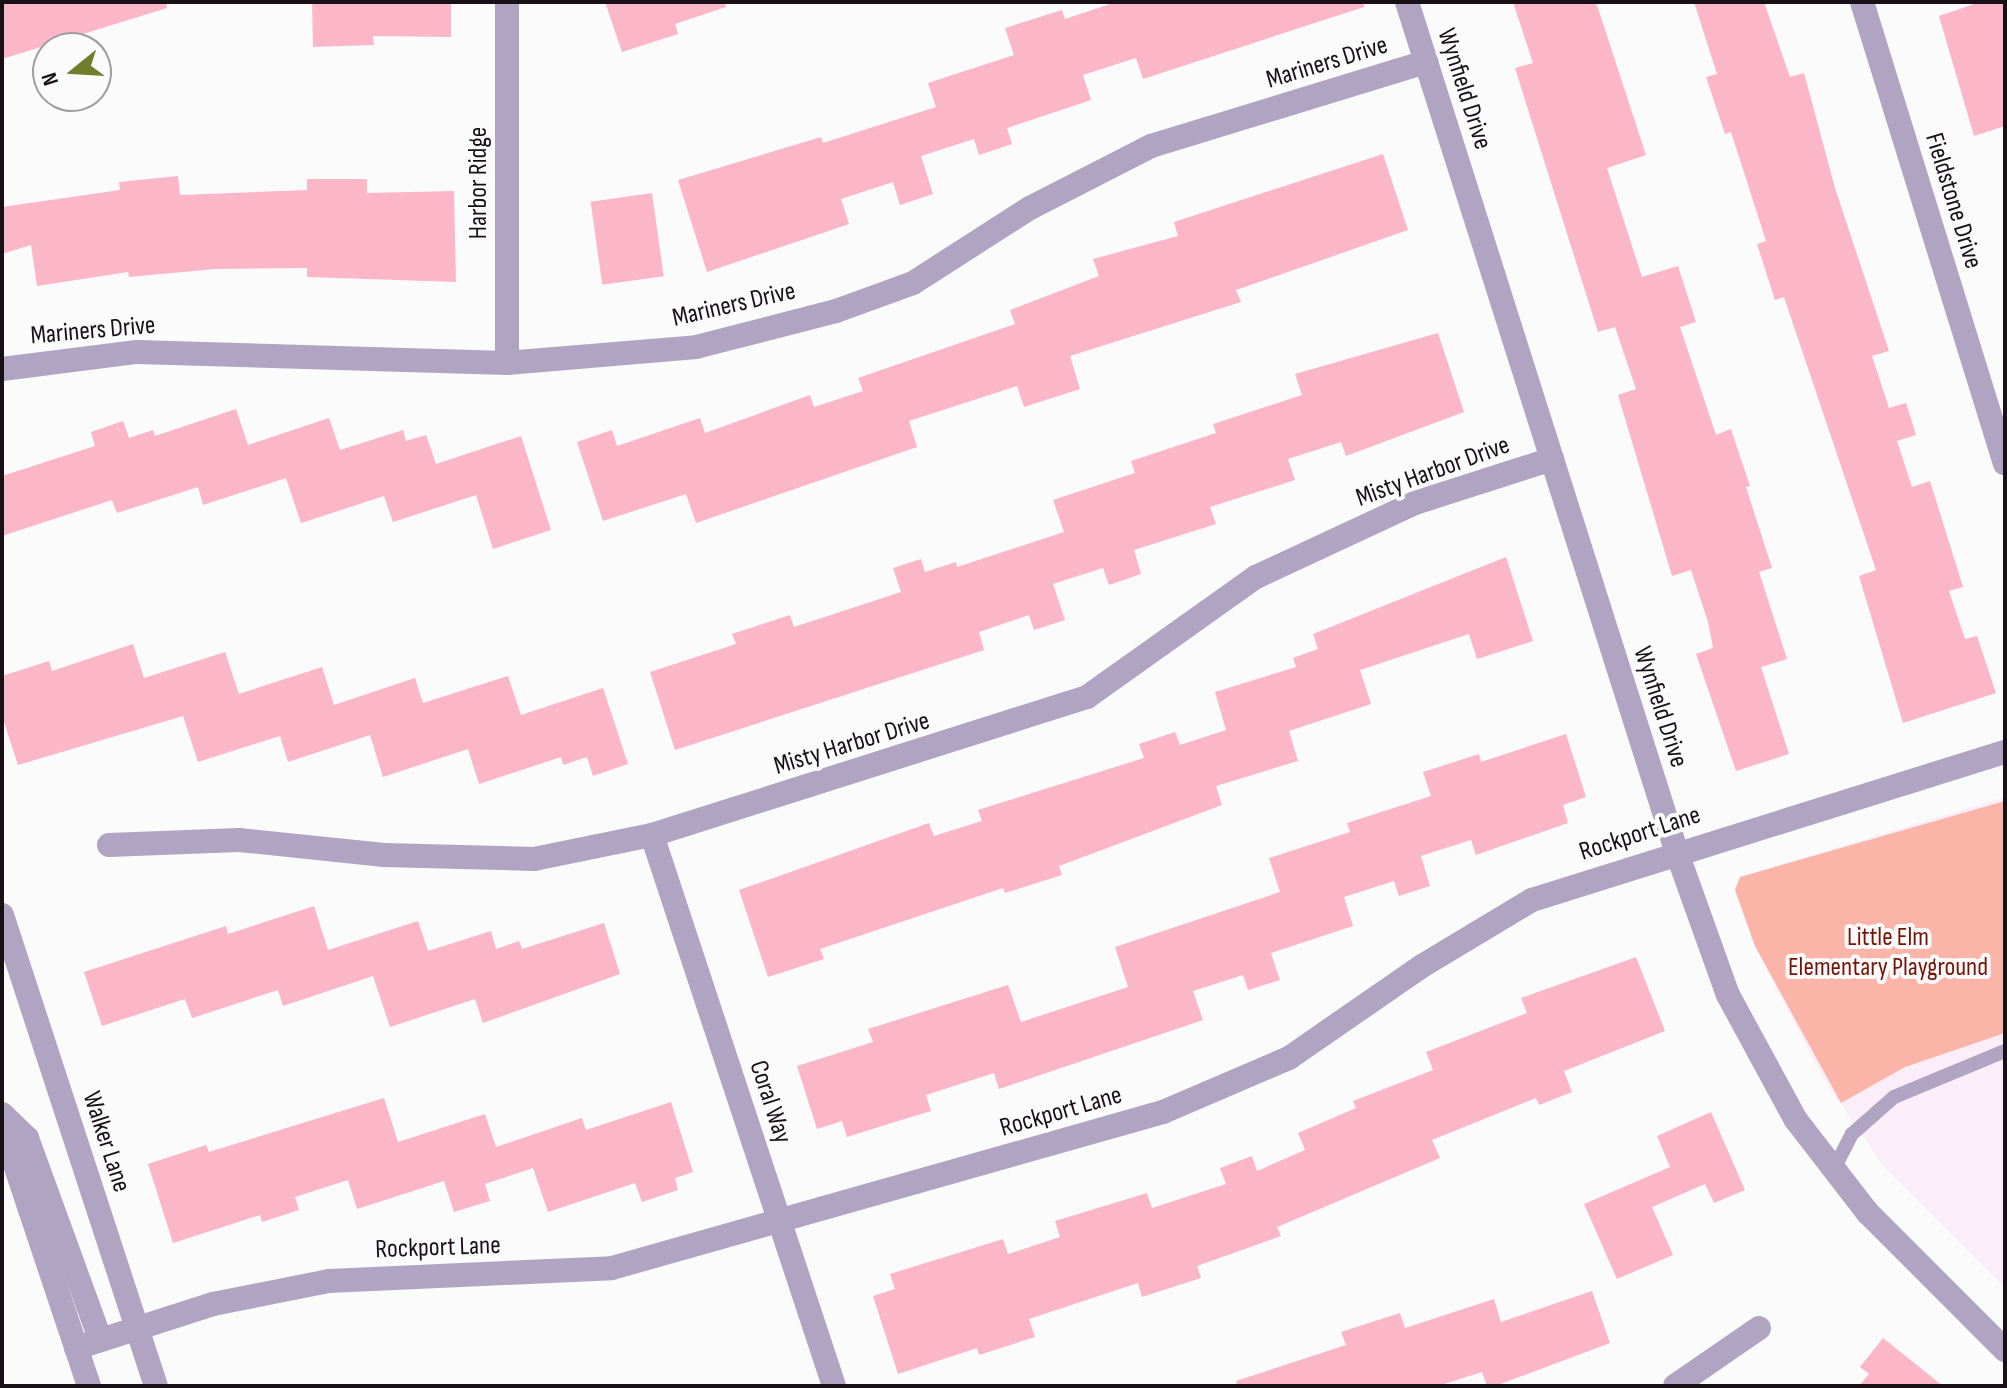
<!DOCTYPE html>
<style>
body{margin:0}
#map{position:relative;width:2007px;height:1388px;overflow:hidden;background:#fbfbfb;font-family:"Sofia Sans Condensed",sans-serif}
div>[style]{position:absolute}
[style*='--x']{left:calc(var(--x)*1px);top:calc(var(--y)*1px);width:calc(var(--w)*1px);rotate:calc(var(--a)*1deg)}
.built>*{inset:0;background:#fceef9}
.green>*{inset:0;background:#fab5a8}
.building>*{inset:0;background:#fbb6c8;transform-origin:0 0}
.service>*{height:14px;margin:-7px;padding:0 7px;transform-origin:7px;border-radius:7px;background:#b1a4c3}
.minor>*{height:24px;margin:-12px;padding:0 12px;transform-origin:12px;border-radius:12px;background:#b1a4c3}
.tertiary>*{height:24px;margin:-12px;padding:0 12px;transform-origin:12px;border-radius:12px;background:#b1a4c3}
span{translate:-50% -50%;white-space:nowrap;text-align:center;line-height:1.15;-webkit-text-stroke:8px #fbfbfb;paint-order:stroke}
.street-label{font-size:26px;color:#180f17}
.park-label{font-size:26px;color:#761408}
.frame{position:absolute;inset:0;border:4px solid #180f17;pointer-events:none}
.north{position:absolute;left:32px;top:32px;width:80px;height:80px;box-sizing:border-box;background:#fbfbfb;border:2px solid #a09da0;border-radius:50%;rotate:252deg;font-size:22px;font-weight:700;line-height:32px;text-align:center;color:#180f17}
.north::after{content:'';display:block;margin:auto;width:28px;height:36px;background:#707d2a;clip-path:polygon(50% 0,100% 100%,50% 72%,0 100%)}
</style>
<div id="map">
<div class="built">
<i style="clip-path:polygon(2005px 797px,2005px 1288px,1883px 1166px,1823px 1078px,1755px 946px,1735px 890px,1740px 877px)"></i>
</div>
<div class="green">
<i style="clip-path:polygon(2005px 801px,2005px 1033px,1905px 1067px,1841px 1103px,1755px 946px,1735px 890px,1740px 877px)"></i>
</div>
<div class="building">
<i style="clip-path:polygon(2px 2px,166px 2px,167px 8px,2px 59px)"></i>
<i style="clip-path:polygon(312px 2px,451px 2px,451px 37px,373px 36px,374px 45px,313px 47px)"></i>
<i style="clip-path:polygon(605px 2px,725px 2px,726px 7px,675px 24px,678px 34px,622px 52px)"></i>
<i style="clip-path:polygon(1116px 2px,1364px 2px,1364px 7px,1143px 79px,1136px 58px,1083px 75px,1091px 100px,1007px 128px,1012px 144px,979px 155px,974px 139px,921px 156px,933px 194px,900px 205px,893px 182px,841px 199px,849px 224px,707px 272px,678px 180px,821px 137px,823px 143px,936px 107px,928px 83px,1014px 55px,1005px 28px,1062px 10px,1065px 19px)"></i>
<i style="clip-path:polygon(1513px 2px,1596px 2px,1646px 155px,1607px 168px,1642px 277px,1678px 266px,1696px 322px,1680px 327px,1716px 435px,1731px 429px,1750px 486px,1746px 487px,1772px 568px,1759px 572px,1787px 659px,1761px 667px,1789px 754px,1736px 771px,1696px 654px,1713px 648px,1708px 622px,1691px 570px,1672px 576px,1618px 395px,1636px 389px,1615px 327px,1598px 332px,1515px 68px,1533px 63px)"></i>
<i style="clip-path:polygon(1694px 2px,1764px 2px,1790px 77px,1804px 73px,1835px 188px,1889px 351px,1872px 356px,1889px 408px,1906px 403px,1916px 435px,1897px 441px,1912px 487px,1930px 481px,1963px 587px,1949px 591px,1965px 639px,1977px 636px,1996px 693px,1903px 723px,1859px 576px,1876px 570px,1784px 297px,1775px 300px,1757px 244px,1766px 241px,1731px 132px,1725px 134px,1706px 77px,1717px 74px)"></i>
<i style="clip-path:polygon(1980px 2px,2005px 2px,2005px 126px,1974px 136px,1939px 16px)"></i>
<i style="clip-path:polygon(1383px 154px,1408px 230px,1236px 290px,1241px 302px,1070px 356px,1080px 389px,1024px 407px,1017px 386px,909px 421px,917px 447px,696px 523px,686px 494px,603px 521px,577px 442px,612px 430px,617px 446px,700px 418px,705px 433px,810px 395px,814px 407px,863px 391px,858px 378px,1015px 324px,1010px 310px,1099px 276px,1093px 259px,1178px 236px,1174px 222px)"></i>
<i style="clip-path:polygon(178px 176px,180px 195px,307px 190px,307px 179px,367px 179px,367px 193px,454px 191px,456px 282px,307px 277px,307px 268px,215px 269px,129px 277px,128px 272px,37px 286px,31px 245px,2px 254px,2px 207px,120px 190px,119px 182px)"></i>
<i style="left:652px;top:193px;width:84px;height:62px;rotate:82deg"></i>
<i style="clip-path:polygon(1438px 333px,1464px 412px,1346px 456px,1341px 442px,1288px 459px,1295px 480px,1210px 507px,1216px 524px,1134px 550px,1141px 574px,1109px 585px,1103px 568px,1053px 584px,1065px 620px,1034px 630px,1029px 615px,979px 632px,984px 650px,675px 750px,650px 672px,736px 644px,732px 634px,790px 615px,794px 627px,901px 592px,893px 568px,921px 559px,925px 572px,956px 562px,957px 567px,1064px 532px,1053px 500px,1135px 473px,1131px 461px,1216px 433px,1213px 424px,1302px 395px,1295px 374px)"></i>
<i style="clip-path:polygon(236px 409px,248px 445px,329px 418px,340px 450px,403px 430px,406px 441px,426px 435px,436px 464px,521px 436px,551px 530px,493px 549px,476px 495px,393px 522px,384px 496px,301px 523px,286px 478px,203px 505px,198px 487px,117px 513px,112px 500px,2px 536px,2px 476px,95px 446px,91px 432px,123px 421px,129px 438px,153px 430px,155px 436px)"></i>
<i style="clip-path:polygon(1506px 557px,1533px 641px,1477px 659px,1469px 634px,1360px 670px,1371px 704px,1289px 731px,1298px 761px,1216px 786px,1222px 805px,1059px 866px,1062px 875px,1005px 893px,1003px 888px,820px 949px,824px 959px,768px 977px,739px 890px,929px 823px,934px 836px,982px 821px,978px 810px,1144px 758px,1139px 744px,1175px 732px,1180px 745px,1226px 730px,1215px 692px,1296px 667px,1293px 658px,1318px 649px,1313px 634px)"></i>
<i style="clip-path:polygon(133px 644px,144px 678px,225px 652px,239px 694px,322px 667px,334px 705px,415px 678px,423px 703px,508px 676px,521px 715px,603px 688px,628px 764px,593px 776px,587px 757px,563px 765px,561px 757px,479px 784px,468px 749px,383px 777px,370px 735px,288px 762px,280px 736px,198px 762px,183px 716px,18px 765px,2px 716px,2px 676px,49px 661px,52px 671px)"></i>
<i style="clip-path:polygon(1566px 734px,1586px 797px,1563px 805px,1568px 823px,1476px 855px,1471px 840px,1421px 856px,1430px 886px,1399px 896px,1394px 881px,1344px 897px,1353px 926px,1271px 953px,1280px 980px,1248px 990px,1243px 975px,1193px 991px,1203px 1020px,999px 1089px,994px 1073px,926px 1095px,931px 1111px,898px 1121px,847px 1137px,842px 1121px,817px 1129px,797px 1066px,873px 1042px,868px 1029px,1008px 985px,1021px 1022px,1128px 987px,1115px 947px,1280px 892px,1269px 858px,1350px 832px,1347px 823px,1431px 796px,1423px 772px,1479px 754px,1481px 762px)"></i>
<i style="clip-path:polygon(314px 906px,328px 950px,418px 921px,428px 951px,491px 931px,496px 949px,519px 941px,522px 949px,604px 923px,620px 974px,483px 1023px,475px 999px,390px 1027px,373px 976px,283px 1006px,278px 990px,192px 1018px,185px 999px,102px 1026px,84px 972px,226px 926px,228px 934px)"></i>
<i style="clip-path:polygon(1636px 957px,1665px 1031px,1564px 1071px,1572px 1092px,1539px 1105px,1536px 1098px,1432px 1140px,1440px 1158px,1277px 1227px,1281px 1236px,1197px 1266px,1201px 1278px,1142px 1297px,1138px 1283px,1029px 1319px,1035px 1337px,979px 1355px,977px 1348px,898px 1374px,873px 1296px,895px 1289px,890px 1274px,1003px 1239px,1008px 1254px,1060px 1237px,1055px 1221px,1147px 1193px,1152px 1208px,1226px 1184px,1220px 1168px,1252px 1156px,1257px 1171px,1305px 1150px,1298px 1133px,1356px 1108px,1353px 1101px,1433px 1070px,1426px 1052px,1527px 1013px,1521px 998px)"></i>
<i style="clip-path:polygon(384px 1098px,398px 1142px,485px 1114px,496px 1147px,582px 1118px,586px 1130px,671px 1102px,693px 1172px,675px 1178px,678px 1190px,642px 1202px,635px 1183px,548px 1212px,533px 1168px,485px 1184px,490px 1201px,454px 1212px,444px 1181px,357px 1209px,348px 1180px,295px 1197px,299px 1210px,262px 1222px,260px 1215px,173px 1243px,148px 1164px,206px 1145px,209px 1152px)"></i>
<i style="clip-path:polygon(1711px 1112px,1745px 1190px,1714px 1203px,1705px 1184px,1652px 1207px,1673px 1255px,1617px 1279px,1584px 1204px,1670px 1167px,1657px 1136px)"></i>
<i style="clip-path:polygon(1592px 1291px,1610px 1343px,1495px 1386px,1487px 1386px,1482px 1372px,1438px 1386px,1237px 1386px,1236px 1381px,1346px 1345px,1341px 1332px,1400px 1313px,1405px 1328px,1494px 1299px,1501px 1322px)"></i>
<i style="clip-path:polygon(1883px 1338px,1943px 1386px,1859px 1386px,1869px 1374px,1860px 1367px)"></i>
</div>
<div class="service">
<i style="--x:1834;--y:1169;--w:39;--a:-63"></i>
<i style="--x:1852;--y:1134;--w:56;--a:-41.4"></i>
<i style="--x:1894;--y:1097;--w:120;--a:-22.5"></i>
</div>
<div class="minor">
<i style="--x:1862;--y:2;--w:483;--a:72.8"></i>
<i style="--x:507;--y:363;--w:361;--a:-90"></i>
<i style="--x:2;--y:369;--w:136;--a:-7.2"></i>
<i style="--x:137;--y:352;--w:370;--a:1.7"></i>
<i style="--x:507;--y:363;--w:190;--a:-4.8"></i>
<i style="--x:696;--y:347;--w:145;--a:-14.4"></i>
<i style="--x:836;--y:311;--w:82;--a:-20"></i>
<i style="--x:913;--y:283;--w:139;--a:-32.7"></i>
<i style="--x:1030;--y:208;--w:136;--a:-27.1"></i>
<i style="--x:1151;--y:146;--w:288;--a:-17"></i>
<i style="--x:652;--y:835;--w:580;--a:71.72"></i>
<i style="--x:109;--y:845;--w:130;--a:-2.2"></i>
<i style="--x:239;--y:840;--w:146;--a:5.9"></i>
<i style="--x:384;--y:855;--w:150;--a:1.5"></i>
<i style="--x:534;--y:859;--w:120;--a:-11.5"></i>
<i style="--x:652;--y:835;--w:456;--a:-17.6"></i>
<i style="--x:1087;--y:697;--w:207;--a:-35.4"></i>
<i style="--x:1256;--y:577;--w:175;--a:-25"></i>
<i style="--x:1415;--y:503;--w:144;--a:-17.8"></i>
<i style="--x:76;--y:1348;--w:144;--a:-17.8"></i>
<i style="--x:213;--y:1304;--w:118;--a:-11.2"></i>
<i style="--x:329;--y:1281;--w:283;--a:-2.6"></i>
<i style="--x:612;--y:1268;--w:573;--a:-15.81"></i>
<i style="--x:1163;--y:1112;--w:137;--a:-23.2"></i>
<i style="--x:1289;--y:1058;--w:162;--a:-34.7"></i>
<i style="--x:1422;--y:966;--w:128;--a:-31"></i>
<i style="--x:1532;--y:900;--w:496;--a:-17.4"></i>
<i style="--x:1675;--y:1386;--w:102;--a:-34.6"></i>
</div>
<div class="tertiary">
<i style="--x:1407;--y:2;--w:890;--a:72.4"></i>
<i style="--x:1676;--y:850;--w:154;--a:70.3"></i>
<i style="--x:1728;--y:995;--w:142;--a:61.5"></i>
<i style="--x:1796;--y:1120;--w:118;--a:52.3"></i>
<i style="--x:1868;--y:1213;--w:194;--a:45"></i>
<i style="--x:2;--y:915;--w:496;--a:71.9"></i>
<i style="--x:2;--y:1114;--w:35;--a:44"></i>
<i style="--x:27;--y:1138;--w:214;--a:70"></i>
<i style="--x:2;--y:1126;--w:274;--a:71.5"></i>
</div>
<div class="street-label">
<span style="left:1327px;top:63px;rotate:-17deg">Mariners Drive</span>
<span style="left:1464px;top:89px;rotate:72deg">Wynfield Drive</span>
<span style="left:479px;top:183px;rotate:-90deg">Harbor Ridge</span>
<span style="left:1953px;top:201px;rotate:73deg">Fieldstone Drive</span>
<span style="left:734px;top:305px;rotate:-13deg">Mariners Drive</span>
<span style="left:93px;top:331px;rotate:-5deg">Mariners Drive</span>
<span style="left:1433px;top:472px;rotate:-20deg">Misty Harbor Drive</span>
<span style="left:1660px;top:707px;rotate:72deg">Wynfield Drive</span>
<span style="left:852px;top:744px;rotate:-17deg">Misty Harbor Drive</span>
<span style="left:1640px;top:834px;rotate:-18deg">Rockport Lane</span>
<span style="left:770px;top:1102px;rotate:72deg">Coral Way</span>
<span style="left:1061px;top:1112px;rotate:-16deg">Rockport Lane</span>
<span style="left:106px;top:1142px;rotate:72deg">Walker Lane</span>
<span style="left:438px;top:1248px;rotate:-2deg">Rockport Lane</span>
</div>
<div class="park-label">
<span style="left:1888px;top:953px">Little Elm<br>Elementary Playground</span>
</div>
<div class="frame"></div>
<div class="north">N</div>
</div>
